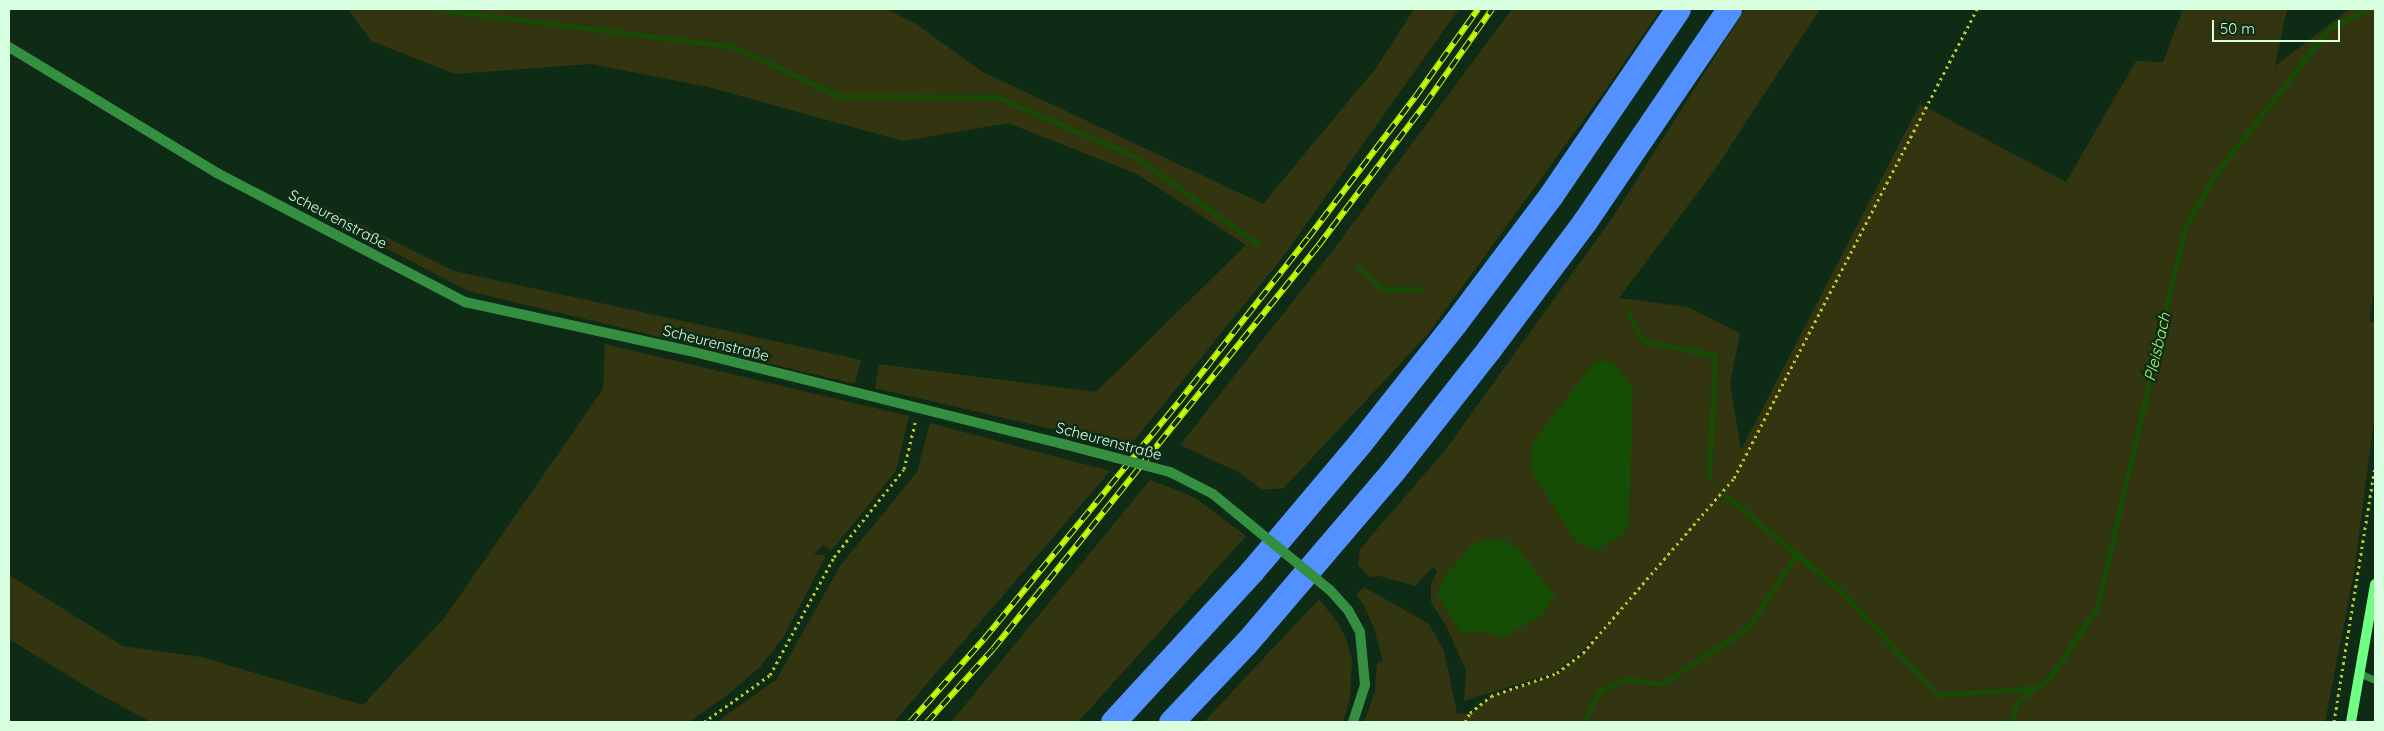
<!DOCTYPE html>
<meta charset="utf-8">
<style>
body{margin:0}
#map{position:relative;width:2384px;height:731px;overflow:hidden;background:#0e2b16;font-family:Quicksand,sans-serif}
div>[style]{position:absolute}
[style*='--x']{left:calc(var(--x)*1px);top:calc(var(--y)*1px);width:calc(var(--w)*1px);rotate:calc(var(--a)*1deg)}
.green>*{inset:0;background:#323510}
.water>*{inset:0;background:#164d04}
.stream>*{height:5px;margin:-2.5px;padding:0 2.5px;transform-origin:2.5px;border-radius:2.5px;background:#164d04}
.path>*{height:3px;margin-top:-1.5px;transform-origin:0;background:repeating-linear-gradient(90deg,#bfc822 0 2.5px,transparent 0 6.5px)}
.service>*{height:7px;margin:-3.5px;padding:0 3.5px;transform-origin:3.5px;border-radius:3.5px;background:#348f41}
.minor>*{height:10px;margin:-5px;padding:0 5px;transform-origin:5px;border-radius:5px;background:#348f41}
.secondary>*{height:10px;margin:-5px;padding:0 5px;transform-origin:5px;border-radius:5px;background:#6eff83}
.motorway>*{height:25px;margin:-12.5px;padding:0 12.5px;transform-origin:12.5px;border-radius:12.5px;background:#5291ff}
.rail>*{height:5.5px;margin-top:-2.75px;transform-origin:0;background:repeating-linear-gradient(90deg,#0e2b16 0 11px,#c9ff03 0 22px);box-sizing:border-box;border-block:1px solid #c9ff03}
.minor-bridge>*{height:10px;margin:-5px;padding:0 5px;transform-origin:5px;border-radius:5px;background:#348f41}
span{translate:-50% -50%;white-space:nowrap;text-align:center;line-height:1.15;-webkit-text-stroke:5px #0e2b16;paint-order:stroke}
.street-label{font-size:15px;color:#d7ffe0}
.water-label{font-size:16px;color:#a6ff65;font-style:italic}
.frame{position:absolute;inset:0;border:10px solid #d7ffe0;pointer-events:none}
.scale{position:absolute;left:2212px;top:20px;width:128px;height:22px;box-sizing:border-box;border:2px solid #d7ffe0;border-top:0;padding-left:6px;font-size:15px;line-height:18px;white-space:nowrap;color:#d7ffe0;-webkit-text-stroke:4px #0e2b16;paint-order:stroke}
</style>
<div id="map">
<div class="green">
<i style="clip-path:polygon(348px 9px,885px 9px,915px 23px,981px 71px,1263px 204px,1376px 68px,1414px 9px,1459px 9px,1282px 258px,1129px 447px,875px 388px,879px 364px,1096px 392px,1246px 245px,1137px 174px,1008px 123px,903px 141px,708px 87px,591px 64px,455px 74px,371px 41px)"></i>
<i style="clip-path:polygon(1512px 9px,1661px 9px,1604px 92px,1428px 334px,1284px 488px,1262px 490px,1240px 473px,1180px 445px,1330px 254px)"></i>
<i style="clip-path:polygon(1745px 9px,1820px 9px,1716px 168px,1619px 298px,1688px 307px,1740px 333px,1730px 384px,1741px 450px,1920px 104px,2066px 182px,2136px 61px,2163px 62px,2183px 9px,2287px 9px,2275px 66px,2350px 9px,2375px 9px,2375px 287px,2369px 321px,2375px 323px,2375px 411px,2354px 573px,2325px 722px,1364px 722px,1375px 692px,1377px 664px,1383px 661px,1374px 628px,1363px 604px,1356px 595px,1364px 587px,1429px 624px,1444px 651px,1457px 713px,1471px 714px,1492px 696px,1558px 674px,1584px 653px,1607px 623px,1582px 651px,1556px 672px,1464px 701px,1466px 670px,1446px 626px,1431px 602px,1431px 585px,1437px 571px,1433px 567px,1415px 586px,1379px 576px,1369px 577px,1358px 565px,1360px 549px,1446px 449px,1615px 214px)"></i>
<i style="clip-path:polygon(310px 199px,454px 271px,861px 360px,855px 384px,468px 291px,307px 207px)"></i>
<i style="clip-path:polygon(605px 344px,909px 416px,896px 471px,831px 551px,823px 545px,814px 554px,826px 556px,784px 636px,760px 667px,726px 696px,689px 722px,151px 722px,95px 692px,9px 639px,9px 575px,123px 646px,201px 657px,363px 705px,445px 617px,603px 389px)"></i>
<i style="clip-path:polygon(930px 423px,1110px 471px,894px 722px,716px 722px,776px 680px,840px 566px,917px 472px)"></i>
<i style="clip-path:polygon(1150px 480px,1182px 492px,1198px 500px,1246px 536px,1078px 722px,951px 722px)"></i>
<i style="clip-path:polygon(1319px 599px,1338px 623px,1346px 638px,1352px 660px,1350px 699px,1343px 722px,1204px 722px)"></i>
</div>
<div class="water">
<i style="clip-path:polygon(1609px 361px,1619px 368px,1633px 389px,1629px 527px,1616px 539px,1596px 550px,1576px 542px,1530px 469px,1533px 442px,1594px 362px)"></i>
<i style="clip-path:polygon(1503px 539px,1520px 551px,1555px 595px,1543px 614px,1503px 638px,1481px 631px,1462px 634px,1437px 594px,1445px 575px,1476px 542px)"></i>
</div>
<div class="stream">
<i style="--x:435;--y:9;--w:301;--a:7.2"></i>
<i style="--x:734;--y:47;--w:116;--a:25"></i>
<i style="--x:839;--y:96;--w:158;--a:0.4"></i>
<i style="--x:997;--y:97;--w:149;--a:23.3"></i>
<i style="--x:1134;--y:156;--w:152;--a:35.4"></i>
<i style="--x:1358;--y:266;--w:34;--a:43"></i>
<i style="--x:1383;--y:289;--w:37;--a:0"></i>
<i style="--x:1628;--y:313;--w:32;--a:62"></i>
<i style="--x:1643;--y:341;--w:73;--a:11"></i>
<i style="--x:1715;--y:355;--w:122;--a:92.8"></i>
<i style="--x:1725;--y:495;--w:151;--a:39.6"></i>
<i style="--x:1841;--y:591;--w:142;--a:47"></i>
<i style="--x:1938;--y:695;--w:96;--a:-4.2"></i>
<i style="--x:1583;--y:722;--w:37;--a:-61"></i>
<i style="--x:1601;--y:690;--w:27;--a:-24"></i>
<i style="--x:1626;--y:679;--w:35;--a:8"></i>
<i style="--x:1661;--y:684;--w:103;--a:-32.8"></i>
<i style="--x:1748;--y:628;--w:88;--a:-57"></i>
<i style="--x:2012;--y:722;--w:19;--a:-78"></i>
<i style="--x:2016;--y:703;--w:43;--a:-37.4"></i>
<i style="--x:2050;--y:677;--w:83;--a:-55.7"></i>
<i style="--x:2097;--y:608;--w:391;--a:-77"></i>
<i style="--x:2185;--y:227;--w:61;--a:-60.5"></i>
<i style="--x:2215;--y:174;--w:186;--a:-51.8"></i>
<i style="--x:2330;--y:28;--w:42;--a:-26.6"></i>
</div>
<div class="path">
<i style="--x:704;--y:722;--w:81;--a:-35.5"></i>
<i style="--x:770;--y:675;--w:134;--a:-61.5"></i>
<i style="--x:834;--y:557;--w:112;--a:-51.5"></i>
<i style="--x:904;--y:469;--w:51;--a:-76.5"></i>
<i style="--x:1465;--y:722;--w:10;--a:-61"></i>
<i style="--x:1470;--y:713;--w:27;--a:-39"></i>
<i style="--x:1491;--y:696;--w:70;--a:-19.2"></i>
<i style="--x:1557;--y:673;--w:33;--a:-38"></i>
<i style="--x:1583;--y:653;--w:231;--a:-49.2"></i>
<i style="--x:1734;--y:478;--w:528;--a:-62.61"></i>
<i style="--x:2334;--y:722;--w:258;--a:-80.9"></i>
</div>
<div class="service">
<i style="--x:2359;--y:673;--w:17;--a:24"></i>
</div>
<div class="minor">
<i style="--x:9;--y:47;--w:243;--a:31.2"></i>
<i style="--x:217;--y:173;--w:280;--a:27.5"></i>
<i style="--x:465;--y:302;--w:230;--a:12.3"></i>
<i style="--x:690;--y:351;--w:389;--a:14"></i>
<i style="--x:1353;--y:722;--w:39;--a:-72"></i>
<i style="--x:1365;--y:685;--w:53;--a:-95.4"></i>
</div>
<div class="secondary">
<i style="--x:2351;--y:722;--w:140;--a:-80.1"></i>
</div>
<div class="motorway">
<i style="--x:1113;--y:722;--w:204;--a:-47.4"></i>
<i style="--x:1251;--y:572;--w:169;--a:-49.8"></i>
<i style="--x:1360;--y:443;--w:153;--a:-51.6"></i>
<i style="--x:1455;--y:323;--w:160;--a:-53.1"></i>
<i style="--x:1551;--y:195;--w:225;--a:-55.7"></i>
<i style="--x:1171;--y:722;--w:109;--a:-46.5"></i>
<i style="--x:1246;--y:643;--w:226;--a:-49.5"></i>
<i style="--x:1393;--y:471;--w:155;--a:-51.8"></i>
<i style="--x:1489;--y:349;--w:160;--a:-53.1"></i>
<i style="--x:1585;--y:221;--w:256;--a:-55.8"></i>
</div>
<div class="rail">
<i style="--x:910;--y:722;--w:111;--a:-48.3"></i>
<i style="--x:984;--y:639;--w:306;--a:-50.6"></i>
<i style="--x:1178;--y:403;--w:210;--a:-51.8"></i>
<i style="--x:1308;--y:238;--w:177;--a:-52.8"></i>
<i style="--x:1415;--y:97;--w:108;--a:-54.4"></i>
<i style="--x:927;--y:722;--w:98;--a:-47.9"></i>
<i style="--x:993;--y:649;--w:518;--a:-51.12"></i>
<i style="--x:1318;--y:246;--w:178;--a:-53"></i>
<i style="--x:1425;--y:104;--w:116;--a:-54.8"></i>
</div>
<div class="minor-bridge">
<i style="--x:1067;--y:445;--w:106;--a:14.7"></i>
<i style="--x:1170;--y:472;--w:48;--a:27.1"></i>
<i style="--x:1213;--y:494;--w:151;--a:39.4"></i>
<i style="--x:1330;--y:590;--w:27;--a:48"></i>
<i style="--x:1348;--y:610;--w:25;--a:61"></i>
</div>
<div class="street-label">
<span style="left:338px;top:219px;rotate:28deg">Scheurenstraße</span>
<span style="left:716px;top:343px;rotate:14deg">Scheurenstraße</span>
<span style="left:1109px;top:441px;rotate:15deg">Scheurenstraße</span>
</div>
<div class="water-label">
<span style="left:2157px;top:347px;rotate:-77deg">Pleisbach</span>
</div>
<div class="frame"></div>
<div class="scale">50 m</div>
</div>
